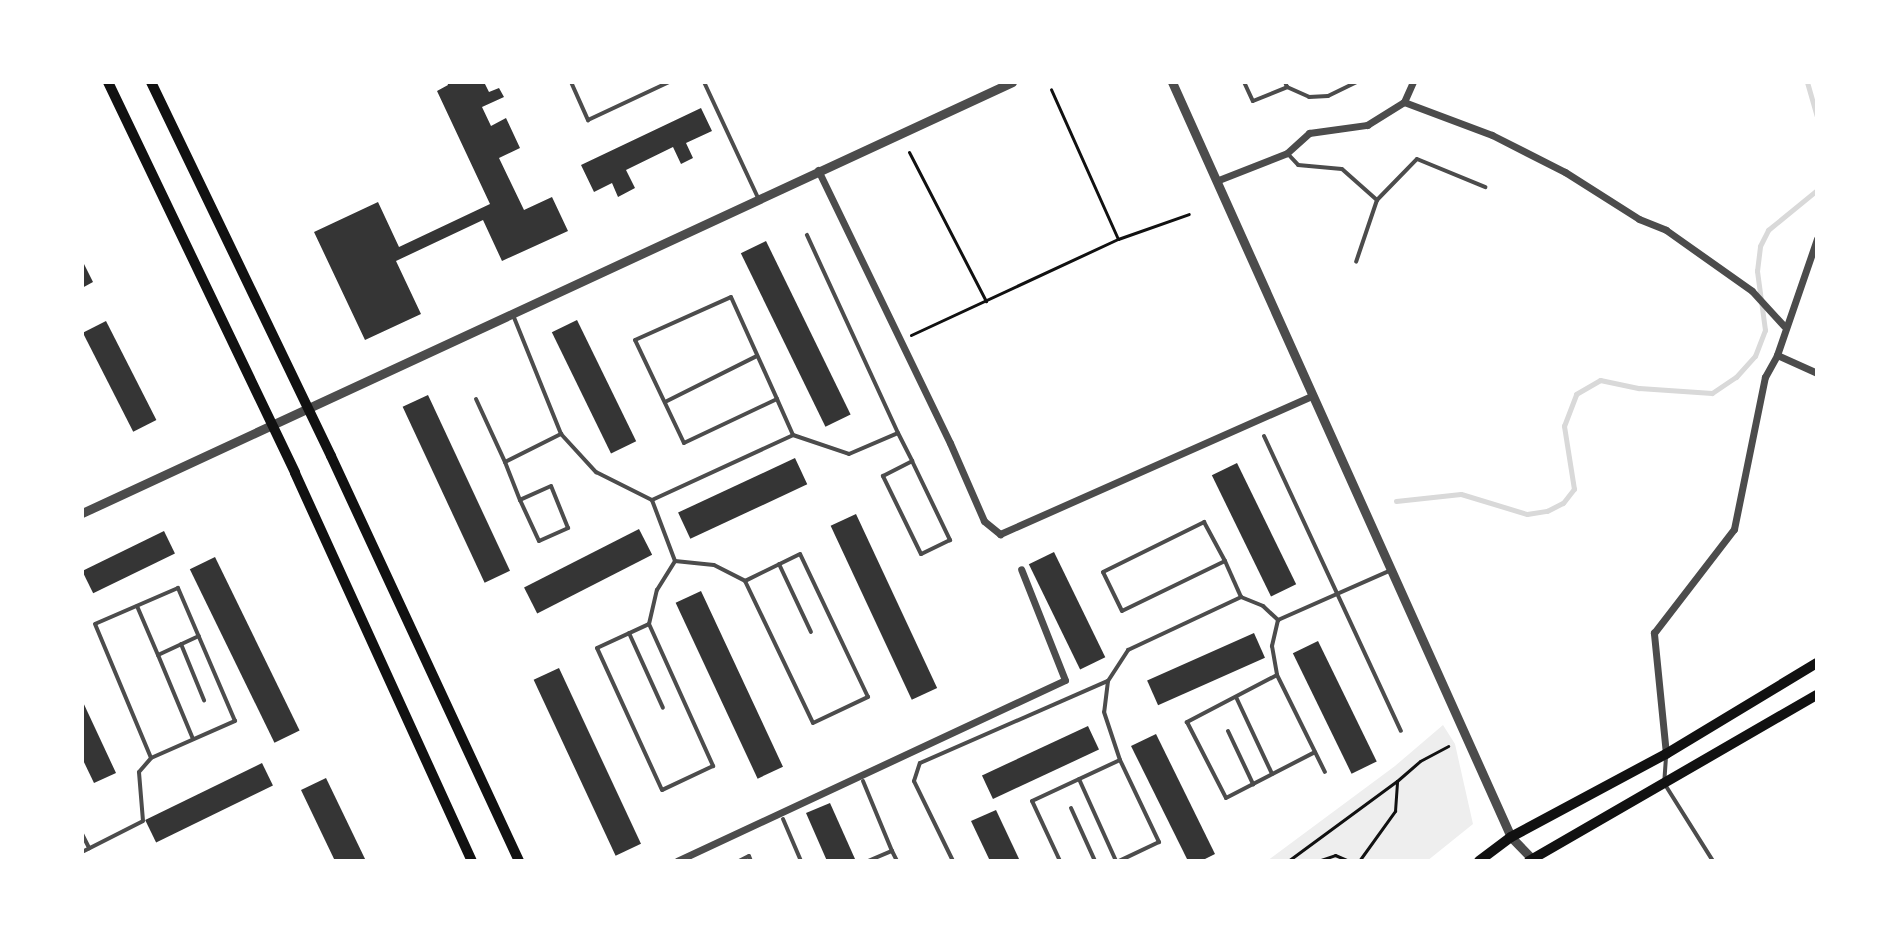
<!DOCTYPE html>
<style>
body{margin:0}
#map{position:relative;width:1899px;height:943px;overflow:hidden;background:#fff;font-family:"Source Sans 3",sans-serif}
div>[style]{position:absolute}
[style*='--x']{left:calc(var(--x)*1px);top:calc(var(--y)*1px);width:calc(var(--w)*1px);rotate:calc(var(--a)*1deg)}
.green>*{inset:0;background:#eee}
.stream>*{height:5px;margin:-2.5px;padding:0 2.5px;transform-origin:2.5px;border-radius:2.5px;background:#d9d9d9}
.building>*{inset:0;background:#353535;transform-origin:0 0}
.path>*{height:3px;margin:-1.5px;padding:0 1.5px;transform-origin:1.5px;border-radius:1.5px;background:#111}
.service>*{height:4px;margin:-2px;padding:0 2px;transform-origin:2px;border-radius:2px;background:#4c4c4c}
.minor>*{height:7px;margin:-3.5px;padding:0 3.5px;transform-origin:3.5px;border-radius:3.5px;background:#4c4c4c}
.tertiary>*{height:9px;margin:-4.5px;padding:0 4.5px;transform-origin:4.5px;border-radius:4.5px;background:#4c4c4c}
.secondary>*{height:10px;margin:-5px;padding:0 5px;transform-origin:5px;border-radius:5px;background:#111}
span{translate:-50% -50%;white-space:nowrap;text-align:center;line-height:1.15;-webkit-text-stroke:8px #fff;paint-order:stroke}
.frame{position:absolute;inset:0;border:84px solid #fff;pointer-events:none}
</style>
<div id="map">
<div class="green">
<i style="clip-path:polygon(1443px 725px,1455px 744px,1473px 824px,1427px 861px,1267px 861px,1395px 766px)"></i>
</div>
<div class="stream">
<i style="--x:1807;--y:82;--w:35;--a:74"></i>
<i style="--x:1396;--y:501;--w:65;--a:-6.1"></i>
<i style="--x:1461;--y:494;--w:69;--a:16.9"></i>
<i style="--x:1527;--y:514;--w:20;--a:-9"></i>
<i style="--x:1547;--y:511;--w:18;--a:-27"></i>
<i style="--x:1563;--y:503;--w:18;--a:-52"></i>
<i style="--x:1574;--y:489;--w:64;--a:-99"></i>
<i style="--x:1564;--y:426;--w:34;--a:-69"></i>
<i style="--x:1576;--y:394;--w:28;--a:-30"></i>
<i style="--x:1600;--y:380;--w:40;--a:12"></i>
<i style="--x:1639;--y:388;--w:73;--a:3.9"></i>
<i style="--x:1712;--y:393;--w:29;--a:-34"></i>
<i style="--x:1736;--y:377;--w:28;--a:-48"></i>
<i style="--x:1755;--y:356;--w:28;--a:-69"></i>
<i style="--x:1765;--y:330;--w:60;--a:-97.7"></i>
<i style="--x:1757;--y:271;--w:25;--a:-83"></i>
<i style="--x:1760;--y:246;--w:18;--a:-63"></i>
<i style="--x:1768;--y:230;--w:63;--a:-39.2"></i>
</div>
<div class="building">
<i style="clip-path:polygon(447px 82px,484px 82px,489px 92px,499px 88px,504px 97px,482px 107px,491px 126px,506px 118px,520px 148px,499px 158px,524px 210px,552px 197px,568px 231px,502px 261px,483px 220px,396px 261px,421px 314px,365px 340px,314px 232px,378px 202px,399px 247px,490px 204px,437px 91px,448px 85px)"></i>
<i style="clip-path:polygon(701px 108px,712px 131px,686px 143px,693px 158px,681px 164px,673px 147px,626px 170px,635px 188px,618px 197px,612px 183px,594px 192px,581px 165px)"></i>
<i style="left:766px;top:241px;width:193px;height:28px;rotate:64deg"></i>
<i style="clip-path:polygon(82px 260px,93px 282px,82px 288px)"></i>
<i style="left:577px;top:320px;width:135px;height:28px;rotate:64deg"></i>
<i style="left:106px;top:321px;width:111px;height:26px;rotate:63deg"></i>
<i style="left:428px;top:395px;width:194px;height:28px;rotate:65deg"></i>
<i style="left:795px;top:458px;width:29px;height:129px;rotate:65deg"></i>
<i style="left:1237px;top:463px;width:135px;height:28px;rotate:64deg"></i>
<i style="left:856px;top:514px;width:192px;height:28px;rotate:65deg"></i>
<i style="left:639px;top:529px;width:29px;height:129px;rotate:63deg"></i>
<i style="left:164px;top:531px;width:25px;height:91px;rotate:64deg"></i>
<i style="left:1054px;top:552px;width:117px;height:28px;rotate:64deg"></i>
<i style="left:215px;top:557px;width:193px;height:28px;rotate:64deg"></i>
<i style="left:701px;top:591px;width:194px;height:28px;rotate:65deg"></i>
<i style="left:1254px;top:633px;width:27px;height:117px;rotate:66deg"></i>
<i style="left:1318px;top:641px;width:134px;height:28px;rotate:64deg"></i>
<i style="left:559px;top:668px;width:194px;height:28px;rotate:65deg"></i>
<i style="clip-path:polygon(82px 700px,116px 773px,94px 783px,82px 758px)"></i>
<i style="left:1088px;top:726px;width:26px;height:117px;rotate:65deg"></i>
<i style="clip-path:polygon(1156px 734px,1215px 854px,1201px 861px,1188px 861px,1131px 746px)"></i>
<i style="left:262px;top:763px;width:25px;height:130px;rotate:64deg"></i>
<i style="clip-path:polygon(326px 778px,366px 861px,335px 861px,301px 790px)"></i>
<i style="clip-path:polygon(830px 803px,855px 859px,850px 861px,827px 861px,806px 813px)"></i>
<i style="clip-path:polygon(996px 810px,1020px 861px,990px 861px,971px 821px)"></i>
</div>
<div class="path">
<i style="--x:909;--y:152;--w:168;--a:62.7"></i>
<i style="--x:1118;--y:239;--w:75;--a:-19.4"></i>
<i style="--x:911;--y:335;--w:228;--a:-24.9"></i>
<i style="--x:1118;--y:239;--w:164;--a:-114.1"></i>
<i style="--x:1288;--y:861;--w:135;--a:-36.3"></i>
<i style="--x:1318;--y:861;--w:18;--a:-19"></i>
<i style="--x:1335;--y:855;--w:15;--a:23"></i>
<i style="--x:1359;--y:861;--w:62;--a:-54.2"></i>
<i style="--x:1395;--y:811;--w:30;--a:-86"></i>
<i style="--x:1397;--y:781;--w:30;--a:-41"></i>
<i style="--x:1420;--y:761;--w:32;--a:-28"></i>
</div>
<div class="service">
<i style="--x:571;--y:82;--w:42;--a:65.9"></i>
<i style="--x:588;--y:120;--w:89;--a:-25.1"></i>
<i style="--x:704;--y:82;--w:128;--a:65"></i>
<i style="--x:1244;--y:82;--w:21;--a:65"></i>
<i style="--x:1253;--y:101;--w:37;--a:-22"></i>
<i style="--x:1285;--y:82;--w:5;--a:68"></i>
<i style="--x:1287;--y:87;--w:24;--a:24"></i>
<i style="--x:1309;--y:97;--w:19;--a:-3"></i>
<i style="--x:1328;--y:96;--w:32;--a:-26"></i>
<i style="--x:1287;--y:153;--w:16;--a:47"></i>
<i style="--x:1298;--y:165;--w:44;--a:5.2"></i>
<i style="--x:1342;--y:169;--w:47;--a:41.5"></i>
<i style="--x:1377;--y:200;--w:65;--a:108.7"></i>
<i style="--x:1377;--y:200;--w:57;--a:-45.7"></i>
<i style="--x:1417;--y:159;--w:74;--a:22.4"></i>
<i style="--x:731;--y:297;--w:112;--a:65.7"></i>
<i style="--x:777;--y:399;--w:103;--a:154.7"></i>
<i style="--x:684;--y:443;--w:114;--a:-115.4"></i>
<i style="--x:635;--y:340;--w:105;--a:-24.1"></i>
<i style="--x:513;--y:315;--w:128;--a:68"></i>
<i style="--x:561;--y:434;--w:52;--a:47.4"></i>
<i style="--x:596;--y:472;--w:63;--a:26.6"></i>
<i style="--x:652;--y:500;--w:155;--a:-24.7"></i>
<i style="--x:793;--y:435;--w:39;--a:-114"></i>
<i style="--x:476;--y:399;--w:69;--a:65.3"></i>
<i style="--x:505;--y:462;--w:63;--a:-26.6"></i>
<i style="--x:665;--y:402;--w:103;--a:-26.6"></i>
<i style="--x:898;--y:433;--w:31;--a:63"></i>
<i style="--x:912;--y:461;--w:88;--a:64.3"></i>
<i style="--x:950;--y:540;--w:32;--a:154"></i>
<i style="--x:921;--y:554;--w:87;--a:-116"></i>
<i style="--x:883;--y:476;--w:33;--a:-27"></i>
<i style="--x:793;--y:435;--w:59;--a:18.7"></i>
<i style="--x:849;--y:454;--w:53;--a:-23.2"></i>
<i style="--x:898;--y:433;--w:218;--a:-114.7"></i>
<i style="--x:1264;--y:436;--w:325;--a:65.1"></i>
<i style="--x:505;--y:462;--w:41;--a:68.5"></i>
<i style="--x:520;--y:500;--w:45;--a:65.1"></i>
<i style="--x:539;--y:541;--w:32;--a:-24"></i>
<i style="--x:568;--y:528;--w:45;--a:-112"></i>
<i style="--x:551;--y:486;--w:34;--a:156"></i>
<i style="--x:675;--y:561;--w:39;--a:6"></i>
<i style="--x:714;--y:565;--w:35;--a:27"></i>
<i style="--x:745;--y:581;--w:157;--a:64.4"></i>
<i style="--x:813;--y:723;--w:61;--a:-25.3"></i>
<i style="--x:868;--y:697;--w:158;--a:-115.4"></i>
<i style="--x:800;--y:554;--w:61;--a:153.9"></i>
<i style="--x:1225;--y:561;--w:114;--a:154.1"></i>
<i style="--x:1122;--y:611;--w:43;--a:-116"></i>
<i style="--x:1103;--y:572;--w:113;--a:-26.3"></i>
<i style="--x:1204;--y:522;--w:44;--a:61.7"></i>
<i style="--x:1225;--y:561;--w:39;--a:66"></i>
<i style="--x:779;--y:564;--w:75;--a:64.8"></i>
<i style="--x:137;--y:606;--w:53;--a:66.8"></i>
<i style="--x:1278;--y:620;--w:27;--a:103"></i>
<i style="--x:1272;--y:646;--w:29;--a:80"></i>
<i style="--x:1277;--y:675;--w:108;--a:63.7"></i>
<i style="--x:649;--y:624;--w:156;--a:65.7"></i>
<i style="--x:713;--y:766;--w:56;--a:154.8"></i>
<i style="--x:662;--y:790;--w:156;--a:-114.6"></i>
<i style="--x:597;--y:648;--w:57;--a:-24.8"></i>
<i style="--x:649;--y:624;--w:35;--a:-77"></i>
<i style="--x:657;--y:590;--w:34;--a:-58"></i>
<i style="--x:675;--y:561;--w:65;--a:-110.7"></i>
<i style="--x:629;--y:633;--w:82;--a:65.6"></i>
<i style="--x:181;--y:644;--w:61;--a:67.7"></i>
<i style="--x:1277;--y:675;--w:102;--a:152.4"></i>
<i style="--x:1187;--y:722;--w:85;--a:62.8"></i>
<i style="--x:1226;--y:798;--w:100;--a:-27.3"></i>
<i style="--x:1108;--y:681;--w:31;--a:97"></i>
<i style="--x:1104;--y:712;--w:51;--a:71.6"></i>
<i style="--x:1120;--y:760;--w:91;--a:64.6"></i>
<i style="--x:1159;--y:842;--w:44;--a:154.6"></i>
<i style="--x:1236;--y:697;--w:85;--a:64.9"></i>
<i style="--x:1228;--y:731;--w:59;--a:64.7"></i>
<i style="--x:193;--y:739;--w:91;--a:-112.6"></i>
<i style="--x:158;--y:655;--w:45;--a:-24.9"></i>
<i style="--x:1666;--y:757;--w:26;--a:94"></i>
<i style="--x:1664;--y:783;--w:92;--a:57.9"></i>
<i style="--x:1079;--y:779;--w:90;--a:65.7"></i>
<i style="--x:863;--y:781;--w:76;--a:67.5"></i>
<i style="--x:1071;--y:808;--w:58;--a:65.6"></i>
<i style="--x:783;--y:819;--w:46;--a:66.8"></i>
<i style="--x:82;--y:834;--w:16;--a:63"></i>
<i style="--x:82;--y:852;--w:68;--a:-26.9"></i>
<i style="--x:143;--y:821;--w:49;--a:-94.7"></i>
<i style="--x:139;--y:772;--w:18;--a:-49"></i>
<i style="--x:151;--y:758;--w:92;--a:-23.8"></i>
<i style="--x:235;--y:721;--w:145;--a:-113.2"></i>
<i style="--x:178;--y:588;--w:90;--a:156.6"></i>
<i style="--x:95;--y:624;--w:145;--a:67.3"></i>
<i style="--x:739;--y:861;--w:11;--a:-27"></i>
<i style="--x:749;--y:856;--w:5;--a:68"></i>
<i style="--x:868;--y:861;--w:26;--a:-23"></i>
<i style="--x:892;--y:851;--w:11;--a:63"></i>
<i style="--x:953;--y:861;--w:89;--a:-116"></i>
<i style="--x:914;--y:781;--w:19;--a:-72"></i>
<i style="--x:920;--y:763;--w:205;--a:-23.6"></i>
<i style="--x:1108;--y:681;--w:37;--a:-57"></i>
<i style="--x:1128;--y:650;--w:125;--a:-25.1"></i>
<i style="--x:1241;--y:597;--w:24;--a:22"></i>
<i style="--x:1263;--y:606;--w:21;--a:43"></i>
<i style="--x:1278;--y:620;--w:121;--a:-23.8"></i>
<i style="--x:1060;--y:861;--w:66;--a:-115"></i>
<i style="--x:1032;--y:801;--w:97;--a:-25"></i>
</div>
<div class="minor">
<i style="--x:1404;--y:102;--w:94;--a:20.6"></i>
<i style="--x:1492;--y:135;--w:82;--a:26.9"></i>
<i style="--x:1565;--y:172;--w:88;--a:32.4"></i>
<i style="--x:1639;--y:219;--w:29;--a:22"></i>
<i style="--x:1666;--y:230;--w:105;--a:35.3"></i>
<i style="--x:1752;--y:291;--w:47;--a:47.6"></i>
<i style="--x:818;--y:170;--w:303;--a:64.2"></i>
<i style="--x:950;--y:443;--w:85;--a:66.4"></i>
<i style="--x:984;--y:521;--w:21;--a:39"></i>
<i style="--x:1000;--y:534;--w:342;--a:-23.9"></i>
<i style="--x:1216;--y:181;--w:76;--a:-21.5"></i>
<i style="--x:1287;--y:153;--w:30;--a:-42"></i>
<i style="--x:1309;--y:133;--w:59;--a:-7.9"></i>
<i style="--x:1367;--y:125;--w:44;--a:-31.9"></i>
<i style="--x:1404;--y:102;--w:22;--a:-66"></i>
<i style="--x:1777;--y:355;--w:44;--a:24.2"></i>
<i style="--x:1666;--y:754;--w:122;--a:-95.7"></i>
<i style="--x:1654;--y:633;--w:131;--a:-52.4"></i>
<i style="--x:1734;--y:529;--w:155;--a:-78.5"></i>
<i style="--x:1765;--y:377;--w:25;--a:-61"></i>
<i style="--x:1777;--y:355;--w:123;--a:-71"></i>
<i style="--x:677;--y:861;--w:428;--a:-25"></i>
<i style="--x:1065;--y:680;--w:119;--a:-111.6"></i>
</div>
<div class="tertiary">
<i style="--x:1172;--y:82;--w:828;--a:65.82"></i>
<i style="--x:1511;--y:837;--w:30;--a:46"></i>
<i style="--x:82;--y:513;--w:1025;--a:-24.86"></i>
</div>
<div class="secondary">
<i style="--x:108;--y:82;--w:433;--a:64.4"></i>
<i style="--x:295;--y:473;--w:426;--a:65.5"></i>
<i style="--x:151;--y:82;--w:415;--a:64.3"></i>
<i style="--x:331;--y:456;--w:447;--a:65.1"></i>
<i style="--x:1479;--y:861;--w:40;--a:-37"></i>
<i style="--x:1511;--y:837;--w:176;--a:-28.2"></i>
<i style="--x:1666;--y:754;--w:176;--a:-31.1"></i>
<i style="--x:1529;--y:861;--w:332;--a:-30"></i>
</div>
<div class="frame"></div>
</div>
